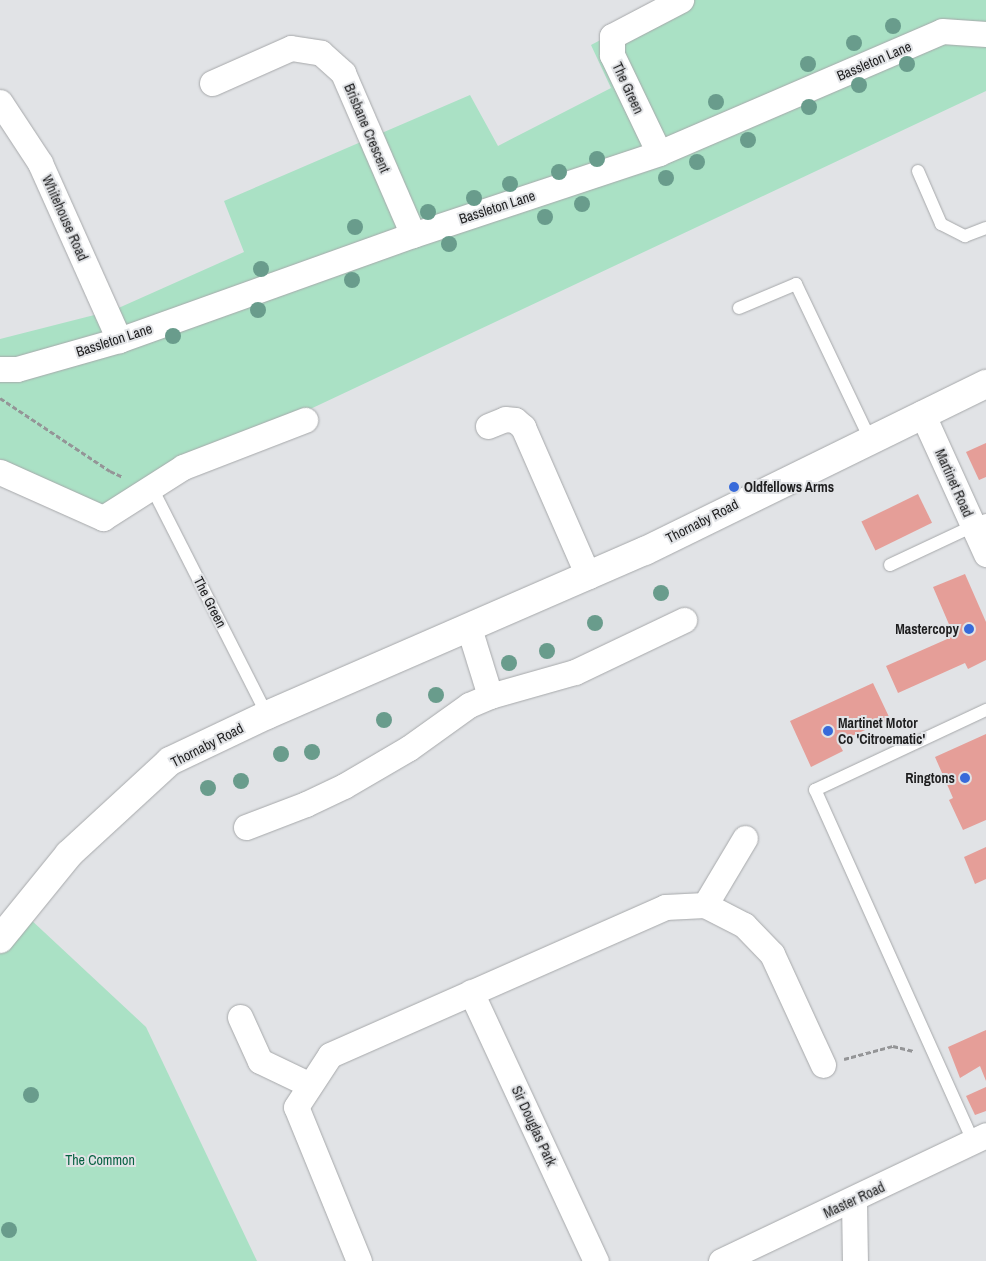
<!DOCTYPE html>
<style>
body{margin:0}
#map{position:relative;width:986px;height:1261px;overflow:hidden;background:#e1e3e6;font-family:"Archivo Narrow",sans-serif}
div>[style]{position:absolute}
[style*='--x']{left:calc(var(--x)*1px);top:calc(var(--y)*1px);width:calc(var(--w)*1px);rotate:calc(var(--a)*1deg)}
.green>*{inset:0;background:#aae1c5}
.building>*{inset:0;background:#e59e98;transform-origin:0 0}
.path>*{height:3px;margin-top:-1.5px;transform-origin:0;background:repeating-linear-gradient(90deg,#949597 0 5px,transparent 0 7.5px)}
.roads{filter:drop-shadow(0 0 1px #a6a8aa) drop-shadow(0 0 1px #a6a8aa)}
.service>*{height:12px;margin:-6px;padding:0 6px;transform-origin:6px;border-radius:6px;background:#fff}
.minor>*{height:25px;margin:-12.5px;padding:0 12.5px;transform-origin:12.5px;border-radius:12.5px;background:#fff}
.tertiary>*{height:28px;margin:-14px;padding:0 14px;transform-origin:14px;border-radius:14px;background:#fff}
.trees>*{width:16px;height:16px;margin:-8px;border-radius:50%;background:#699c8c}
.dots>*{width:14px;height:14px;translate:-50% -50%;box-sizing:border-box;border:2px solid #e1e3e6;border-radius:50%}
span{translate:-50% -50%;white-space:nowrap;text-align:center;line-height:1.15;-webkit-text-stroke:4px #e1e3e6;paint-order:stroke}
.street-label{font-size:14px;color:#1e1e1f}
.poi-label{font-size:14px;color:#1e1e1f;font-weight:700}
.left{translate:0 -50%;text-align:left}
.right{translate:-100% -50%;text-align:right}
.park-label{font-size:14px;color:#076142}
</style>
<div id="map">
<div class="green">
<i style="clip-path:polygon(676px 0,986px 0,986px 91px,104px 506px,0 459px,0 339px,114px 310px,244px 252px,224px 201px,470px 95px,498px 146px,611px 88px,591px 45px)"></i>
<i style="clip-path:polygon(29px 918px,146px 1027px,257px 1261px,0 1261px,0 954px)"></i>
</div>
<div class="building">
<i style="clip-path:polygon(986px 443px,986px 477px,979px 480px,966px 452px)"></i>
<i style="left:918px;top:494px;width:32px;height:63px;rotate:64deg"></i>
<i style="clip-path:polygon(965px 574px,986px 622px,986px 660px,968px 669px,965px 663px,898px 693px,886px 666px,954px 636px,933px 587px)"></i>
<i style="clip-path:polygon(873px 683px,890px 719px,838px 742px,843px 751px,811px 767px,790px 721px)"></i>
<i style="clip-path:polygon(986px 734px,986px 820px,963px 830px,949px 800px,953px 798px,935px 757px)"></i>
<i style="clip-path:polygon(986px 847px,986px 879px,975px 884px,964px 857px)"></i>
<i style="clip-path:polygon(986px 1030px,986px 1081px,980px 1066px,960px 1078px,948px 1047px)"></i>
<i style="clip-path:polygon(986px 1087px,986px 1111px,975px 1115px,966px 1096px)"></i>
</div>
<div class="path">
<i style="--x:0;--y:398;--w:132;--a:33.6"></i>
<i style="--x:110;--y:471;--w:14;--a:25"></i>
<i style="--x:844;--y:1059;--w:51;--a:-14.9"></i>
<i style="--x:893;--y:1046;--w:21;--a:14"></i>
</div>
<div class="roads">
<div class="service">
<i style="--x:918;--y:171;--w:58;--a:66.5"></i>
<i style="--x:941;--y:224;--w:27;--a:27"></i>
<i style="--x:965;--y:236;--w:22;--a:-21"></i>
<i style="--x:739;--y:308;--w:62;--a:-22.8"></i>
<i style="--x:796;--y:284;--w:172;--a:64.5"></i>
<i style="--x:152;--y:488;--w:254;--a:63.1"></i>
<i style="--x:890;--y:565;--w:106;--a:-25.1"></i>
<i style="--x:973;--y:1141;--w:385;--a:-114.2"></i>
<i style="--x:815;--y:790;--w:189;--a:-25.1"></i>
</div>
<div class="minor">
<i style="--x:212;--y:83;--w:86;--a:-23.9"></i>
<i style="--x:291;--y:48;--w:30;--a:9"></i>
<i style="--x:321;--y:53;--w:30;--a:42"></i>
<i style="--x:343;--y:73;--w:176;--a:66.6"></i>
<i style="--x:0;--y:102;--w:73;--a:56.7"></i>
<i style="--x:40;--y:163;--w:194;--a:65.9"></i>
<i style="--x:659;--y:153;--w:109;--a:-115.6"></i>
<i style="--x:612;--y:55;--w:19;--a:-90"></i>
<i style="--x:612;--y:36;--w:78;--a:-27.6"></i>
<i style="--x:0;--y:369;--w:17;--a:0"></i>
<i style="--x:17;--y:369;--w:106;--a:-15.9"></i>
<i style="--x:119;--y:340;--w:312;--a:-19.7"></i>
<i style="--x:413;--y:235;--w:259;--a:-18.4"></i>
<i style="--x:659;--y:153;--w:308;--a:-23.3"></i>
<i style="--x:942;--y:31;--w:44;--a:3.9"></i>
<i style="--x:922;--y:413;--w:155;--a:65.6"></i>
<i style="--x:488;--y:426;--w:18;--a:-22"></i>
<i style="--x:505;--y:419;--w:10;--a:6"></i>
<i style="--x:515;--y:420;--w:11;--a:41"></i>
<i style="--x:523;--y:427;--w:163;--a:66.4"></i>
<i style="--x:0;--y:472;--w:113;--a:24.1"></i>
<i style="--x:103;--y:518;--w:95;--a:-32.5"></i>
<i style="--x:183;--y:467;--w:131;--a:-21.1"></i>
<i style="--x:469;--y:628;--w:71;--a:72.8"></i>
<i style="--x:246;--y:827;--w:64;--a:-21"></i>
<i style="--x:306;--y:804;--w:42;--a:-25.3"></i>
<i style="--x:344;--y:786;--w:75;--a:-30.3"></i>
<i style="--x:409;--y:748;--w:74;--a:-35.6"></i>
<i style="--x:469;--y:705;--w:23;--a:-23"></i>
<i style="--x:490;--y:696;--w:88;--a:-15.8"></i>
<i style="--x:575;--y:672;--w:121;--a:-25.5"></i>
<i style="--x:705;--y:905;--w:78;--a:-59.2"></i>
<i style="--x:471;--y:992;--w:297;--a:65.1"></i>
<i style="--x:240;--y:1017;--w:48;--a:65.6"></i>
<i style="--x:260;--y:1061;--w:55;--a:25.6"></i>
<i style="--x:854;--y:1200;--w:61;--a:89.1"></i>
<i style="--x:359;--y:1261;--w:166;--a:-112.2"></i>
<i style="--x:296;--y:1107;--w:62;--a:-56.8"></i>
<i style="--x:330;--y:1055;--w:366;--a:-23.8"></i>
<i style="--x:665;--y:907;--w:40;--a:-2.9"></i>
<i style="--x:705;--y:905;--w:44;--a:27.1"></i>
<i style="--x:744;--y:925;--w:40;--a:46"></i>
<i style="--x:772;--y:954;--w:122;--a:65.3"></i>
<i style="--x:721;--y:1261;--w:293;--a:-25.4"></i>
</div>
<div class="tertiary">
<i style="--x:0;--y:939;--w:109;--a:-50.9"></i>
<i style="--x:69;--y:854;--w:137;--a:-42.6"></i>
<i style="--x:170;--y:761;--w:107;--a:-25.4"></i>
<i style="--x:267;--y:715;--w:412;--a:-23.5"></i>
<i style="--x:645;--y:551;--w:380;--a:-26.1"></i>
</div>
</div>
<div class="trees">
<i style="left:893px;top:26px"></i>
<i style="left:854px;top:43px"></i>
<i style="left:808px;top:64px"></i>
<i style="left:907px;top:64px"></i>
<i style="left:859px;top:85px"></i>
<i style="left:716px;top:102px"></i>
<i style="left:809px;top:107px"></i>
<i style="left:748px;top:140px"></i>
<i style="left:597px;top:159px"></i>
<i style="left:697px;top:162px"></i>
<i style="left:559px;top:172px"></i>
<i style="left:666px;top:178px"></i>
<i style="left:510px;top:184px"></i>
<i style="left:474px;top:198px"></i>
<i style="left:582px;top:204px"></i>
<i style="left:428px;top:212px"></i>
<i style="left:545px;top:217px"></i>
<i style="left:355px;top:227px"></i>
<i style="left:449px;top:244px"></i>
<i style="left:261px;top:269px"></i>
<i style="left:352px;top:280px"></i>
<i style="left:258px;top:310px"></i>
<i style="left:173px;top:336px"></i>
<i style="left:661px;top:593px"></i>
<i style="left:595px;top:623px"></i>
<i style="left:547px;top:651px"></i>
<i style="left:509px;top:663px"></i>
<i style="left:436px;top:695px"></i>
<i style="left:384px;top:720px"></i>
<i style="left:312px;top:752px"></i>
<i style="left:281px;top:754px"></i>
<i style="left:241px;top:781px"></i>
<i style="left:208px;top:788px"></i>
<i style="left:31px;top:1095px"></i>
<i style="left:9px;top:1230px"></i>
</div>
<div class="dots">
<i style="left:734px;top:487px;background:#376ada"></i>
<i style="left:969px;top:629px;background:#376ada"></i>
<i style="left:828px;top:731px;background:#376ada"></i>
<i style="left:965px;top:778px;background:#376ada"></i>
</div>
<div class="street-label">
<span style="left:874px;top:61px;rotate:-23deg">Bassleton Lane</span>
<span style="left:628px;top:88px;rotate:65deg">The Green</span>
<span style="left:367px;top:128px;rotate:67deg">Brisbane Crescent</span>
<span style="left:497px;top:207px;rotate:-18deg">Bassleton Lane</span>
<span style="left:65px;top:218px;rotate:66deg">Whitehouse Road</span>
<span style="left:114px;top:340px;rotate:-18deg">Bassleton Lane</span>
<span style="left:954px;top:483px;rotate:66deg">Martinet Road</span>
<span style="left:702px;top:521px;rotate:-27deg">Thornaby Road</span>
<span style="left:210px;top:602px;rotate:63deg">The Green</span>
<span style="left:207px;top:745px;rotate:-27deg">Thornaby Road</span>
<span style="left:534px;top:1126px;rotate:65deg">Sir Douglas Park</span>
<span style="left:854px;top:1200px;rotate:-25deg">Master Road</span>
</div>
<div class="poi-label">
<span class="left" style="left:744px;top:487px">Oldfellows Arms</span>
<span class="right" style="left:959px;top:629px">Mastercopy</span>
<span class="left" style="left:838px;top:731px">Martinet Motor<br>Co 'Citroematic'</span>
<span class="right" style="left:955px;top:778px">Ringtons</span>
</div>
<div class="park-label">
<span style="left:100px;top:1160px">The Common</span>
</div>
</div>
